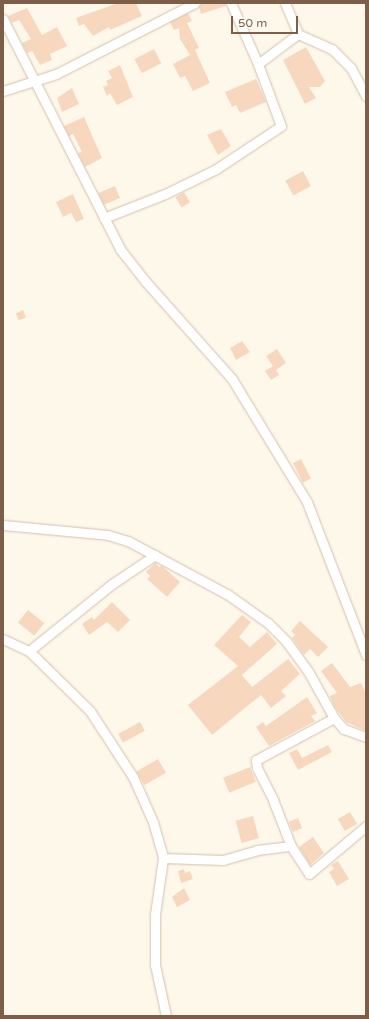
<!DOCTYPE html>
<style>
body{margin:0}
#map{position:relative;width:369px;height:1019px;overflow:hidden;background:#fef8ea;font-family:"Varela Round",sans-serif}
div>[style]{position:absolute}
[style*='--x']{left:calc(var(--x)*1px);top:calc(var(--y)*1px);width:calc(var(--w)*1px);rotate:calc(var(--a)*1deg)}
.building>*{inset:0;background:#f7d8be;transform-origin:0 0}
.roads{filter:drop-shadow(0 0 1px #d3c0ad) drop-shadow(0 0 1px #d3c0ad)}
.minor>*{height:9px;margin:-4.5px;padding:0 4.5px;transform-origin:4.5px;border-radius:4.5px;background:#fff}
span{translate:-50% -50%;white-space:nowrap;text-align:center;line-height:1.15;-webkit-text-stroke:4px #fffbf2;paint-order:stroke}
.frame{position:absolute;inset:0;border:4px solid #7d5f49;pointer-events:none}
.scale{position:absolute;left:231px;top:16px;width:67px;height:18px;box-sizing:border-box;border:2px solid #7d5f49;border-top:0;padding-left:5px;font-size:12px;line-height:14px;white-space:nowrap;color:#7d5f49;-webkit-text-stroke:3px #fffbf2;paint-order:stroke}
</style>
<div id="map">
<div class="building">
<i style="clip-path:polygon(118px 3px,136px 3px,142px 16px,110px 30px,109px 27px,93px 36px,84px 24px,79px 26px,76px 18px)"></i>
<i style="clip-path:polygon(201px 3px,225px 3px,226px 6px,201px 14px,199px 7px)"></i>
<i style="clip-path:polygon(27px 8px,42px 35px,57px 27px,67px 46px,50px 54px,52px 60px,40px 65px,32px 51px,27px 53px,22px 43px,31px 39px,19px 20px,12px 23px,8px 16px)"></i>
<i style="clip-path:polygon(188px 13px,192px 21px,187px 23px,199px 48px,195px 50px,210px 83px,193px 91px,185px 76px,180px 78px,173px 64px,190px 55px,180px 39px,179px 28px,174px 30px,170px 22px)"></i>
<i style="clip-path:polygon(306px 47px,325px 81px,320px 87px,309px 87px,316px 98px,305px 104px,283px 60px)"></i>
<i style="left:154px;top:49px;width:16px;height:22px;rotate:63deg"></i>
<i style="clip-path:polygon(120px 65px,133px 97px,117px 105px,110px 93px,107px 96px,103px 87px,108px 85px,106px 81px,112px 78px,108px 71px)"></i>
<i style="clip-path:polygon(256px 79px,266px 102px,240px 113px,236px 105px,232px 107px,225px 92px)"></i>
<i style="clip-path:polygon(72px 88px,79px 104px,62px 112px,57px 98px)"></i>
<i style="clip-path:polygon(84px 117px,102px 158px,85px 167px,78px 153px,82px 152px,73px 134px,69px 136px,64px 126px)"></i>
<i style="clip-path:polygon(221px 129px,231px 146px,218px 155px,207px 135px)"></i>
<i style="left:303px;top:171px;width:17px;height:20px;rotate:62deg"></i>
<i style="left:115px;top:186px;width:13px;height:18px;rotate:67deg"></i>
<i style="left:184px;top:192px;width:12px;height:10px;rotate:59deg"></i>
<i style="clip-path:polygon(73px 194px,84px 219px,76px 222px,71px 213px,63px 217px,56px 202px)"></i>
<i style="left:23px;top:310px;width:8px;height:8px;rotate:67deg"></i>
<i style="clip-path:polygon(242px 341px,250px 352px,236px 360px,230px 348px)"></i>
<i style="clip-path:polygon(277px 349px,286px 363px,276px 370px,279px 375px,271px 380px,265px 371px,273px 366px,266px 356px)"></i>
<i style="left:301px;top:459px;width:22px;height:9px;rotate:63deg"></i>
<i style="clip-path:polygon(155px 563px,159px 567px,162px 566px,180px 582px,167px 597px,147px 579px,150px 576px,146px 572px)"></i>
<i style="clip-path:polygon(112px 602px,130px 620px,118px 632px,107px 622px,89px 635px,82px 624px,92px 617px,94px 620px)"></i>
<i style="left:28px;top:610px;width:21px;height:16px;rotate:39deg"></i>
<i style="clip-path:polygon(242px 615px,251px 622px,239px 637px,250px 647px,267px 632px,277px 644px,242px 675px,252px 687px,288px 659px,300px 674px,281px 691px,286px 696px,271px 708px,261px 695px,212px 735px,188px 705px,238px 666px,214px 645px)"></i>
<i style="clip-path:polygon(300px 621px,328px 647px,318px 657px,310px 649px,304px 655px,292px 638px,295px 635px,291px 631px)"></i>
<i style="clip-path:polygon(332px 663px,350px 687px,361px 683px,366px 693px,366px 731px,346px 722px,334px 706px,330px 696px,337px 693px,321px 671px)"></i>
<i style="clip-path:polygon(307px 697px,317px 713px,311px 716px,315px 721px,269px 746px,256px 727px,263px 722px,266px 726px)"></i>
<i style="left:140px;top:722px;width:10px;height:25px;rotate:61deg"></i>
<i style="clip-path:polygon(328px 745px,332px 752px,298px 770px,289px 753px,297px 749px,302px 758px)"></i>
<i style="left:158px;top:759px;width:16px;height:25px;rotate:60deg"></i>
<i style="left:250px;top:767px;width:16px;height:29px;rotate:68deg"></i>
<i style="left:350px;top:812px;width:14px;height:14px;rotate:60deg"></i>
<i style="left:253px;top:816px;width:23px;height:18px;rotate:75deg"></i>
<i style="left:298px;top:818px;width:11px;height:10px;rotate:68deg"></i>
<i style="clip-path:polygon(313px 837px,324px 853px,310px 865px,299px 847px)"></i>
<i style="clip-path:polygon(338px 861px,349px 879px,337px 886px,329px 872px,334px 869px,331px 865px)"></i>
<i style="clip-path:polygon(184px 869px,185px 873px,190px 871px,193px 879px,181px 883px,178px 871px)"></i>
<i style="clip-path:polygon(184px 888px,190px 900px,177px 907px,172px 897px)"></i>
</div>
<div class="roads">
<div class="minor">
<i style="--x:285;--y:3;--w:34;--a:67"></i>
<i style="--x:298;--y:34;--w:37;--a:24"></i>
<i style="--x:332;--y:49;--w:27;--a:45"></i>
<i style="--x:351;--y:68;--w:32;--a:62"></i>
<i style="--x:3;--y:19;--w:258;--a:63"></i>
<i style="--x:120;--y:249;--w:42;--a:51.8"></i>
<i style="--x:146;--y:282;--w:130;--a:48.4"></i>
<i style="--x:232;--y:379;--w:144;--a:58.6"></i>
<i style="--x:307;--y:502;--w:164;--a:68.9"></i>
<i style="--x:258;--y:64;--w:50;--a:-36.9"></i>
<i style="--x:3;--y:91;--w:56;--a:-17.8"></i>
<i style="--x:56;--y:74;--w:156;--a:-27.1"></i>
<i style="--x:104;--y:218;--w:66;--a:-21.5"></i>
<i style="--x:165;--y:194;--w:57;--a:-26.1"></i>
<i style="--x:216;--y:169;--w:78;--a:-33.5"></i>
<i style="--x:281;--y:126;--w:66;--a:-110.4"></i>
<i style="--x:258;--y:64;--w:67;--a:-113.9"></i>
<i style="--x:3;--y:525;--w:105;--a:5.4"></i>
<i style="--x:108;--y:535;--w:21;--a:17"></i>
<i style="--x:128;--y:541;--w:112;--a:28.2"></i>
<i style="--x:227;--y:594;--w:50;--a:35.3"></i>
<i style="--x:268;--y:623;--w:25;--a:45"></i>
<i style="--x:286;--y:641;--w:37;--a:54"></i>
<i style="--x:308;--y:671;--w:54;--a:61"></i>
<i style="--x:334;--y:718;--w:15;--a:48"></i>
<i style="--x:344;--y:729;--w:23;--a:20"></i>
<i style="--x:3;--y:639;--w:29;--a:25"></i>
<i style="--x:29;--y:651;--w:86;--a:44.5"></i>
<i style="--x:90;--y:711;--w:79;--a:56.9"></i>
<i style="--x:133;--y:777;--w:49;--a:66"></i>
<i style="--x:153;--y:822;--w:37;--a:74"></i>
<i style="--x:163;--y:858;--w:57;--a:98.1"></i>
<i style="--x:155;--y:914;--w:51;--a:90"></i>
<i style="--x:155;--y:965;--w:52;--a:77.8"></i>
<i style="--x:29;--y:651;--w:107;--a:-38.9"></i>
<i style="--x:112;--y:584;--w:52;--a:-34"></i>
<i style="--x:334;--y:718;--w:89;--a:151.7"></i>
<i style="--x:256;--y:760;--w:8;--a:83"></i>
<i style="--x:257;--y:768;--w:36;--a:63"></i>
<i style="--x:273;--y:800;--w:49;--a:68.6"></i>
<i style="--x:291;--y:846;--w:33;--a:57"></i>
<i style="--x:309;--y:874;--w:75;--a:-40.1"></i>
<i style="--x:163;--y:858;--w:60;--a:1.9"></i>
<i style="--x:223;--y:860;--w:35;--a:-16"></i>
<i style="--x:257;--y:850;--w:34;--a:-7"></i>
</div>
</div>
<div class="frame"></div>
<div class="scale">50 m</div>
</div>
